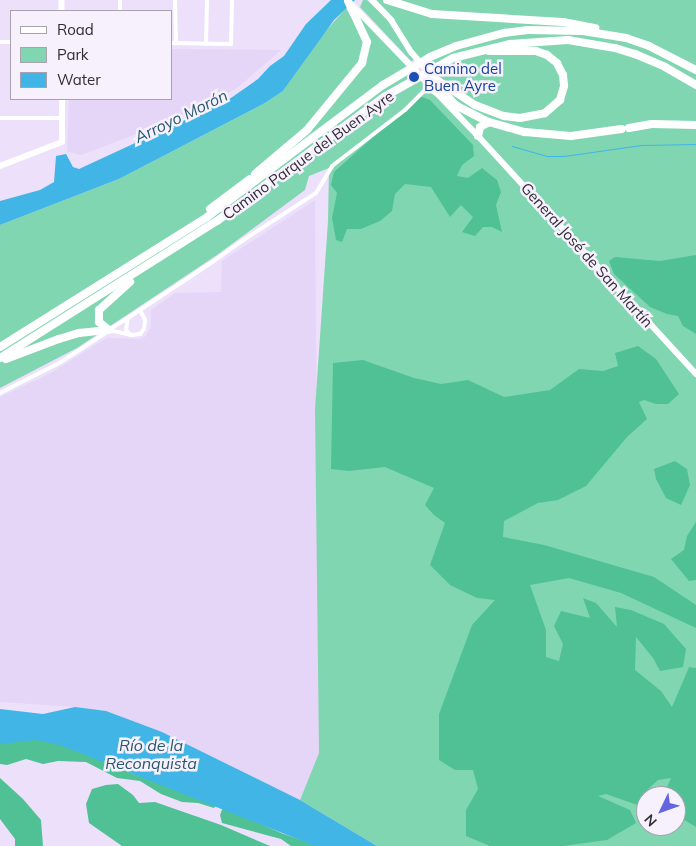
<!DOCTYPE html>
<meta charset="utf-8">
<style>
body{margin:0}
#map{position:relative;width:696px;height:846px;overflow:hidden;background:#ece0fb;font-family:Mulish,sans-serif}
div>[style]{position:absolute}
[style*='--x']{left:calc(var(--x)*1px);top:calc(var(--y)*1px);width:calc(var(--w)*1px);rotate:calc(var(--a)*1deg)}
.built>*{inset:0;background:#e5d5f7}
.green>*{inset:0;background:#80d6b1}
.forest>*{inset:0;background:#4fc195}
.water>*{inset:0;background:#41b6e6}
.stream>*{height:1px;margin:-0.5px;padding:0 0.5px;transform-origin:0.5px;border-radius:0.5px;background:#41b6e6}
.street>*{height:4px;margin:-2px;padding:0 2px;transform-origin:2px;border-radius:2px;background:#fff}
.secondary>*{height:5.5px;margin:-2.75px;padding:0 2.75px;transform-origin:2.75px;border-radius:2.75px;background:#fff}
.primary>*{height:6px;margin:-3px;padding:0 3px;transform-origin:3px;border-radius:3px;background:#fff}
.highway>*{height:8px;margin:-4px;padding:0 4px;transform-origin:4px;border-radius:4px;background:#fff}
.dots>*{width:14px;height:14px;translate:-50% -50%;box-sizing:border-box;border:2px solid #f6f1fc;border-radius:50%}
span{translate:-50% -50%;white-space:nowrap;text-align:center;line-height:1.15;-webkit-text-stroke:5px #f6f1fc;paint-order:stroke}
.transit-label{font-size:15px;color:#164399}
.left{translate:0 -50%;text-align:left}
.street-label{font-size:15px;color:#302b35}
.water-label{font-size:16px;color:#29586d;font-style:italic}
.legend{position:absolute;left:10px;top:10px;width:162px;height:90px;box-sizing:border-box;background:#f6f1fc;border:1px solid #a7a2ac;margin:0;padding:6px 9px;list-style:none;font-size:15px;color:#302b35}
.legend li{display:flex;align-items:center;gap:10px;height:25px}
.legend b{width:25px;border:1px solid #a7a2ac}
.north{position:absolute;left:636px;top:786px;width:50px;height:50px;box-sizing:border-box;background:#f6f1fc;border:1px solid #a7a2ac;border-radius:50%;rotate:228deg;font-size:14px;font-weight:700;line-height:20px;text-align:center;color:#302b35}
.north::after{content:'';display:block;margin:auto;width:18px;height:22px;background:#6465de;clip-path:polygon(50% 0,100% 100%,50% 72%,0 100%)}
</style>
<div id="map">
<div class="built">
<i style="clip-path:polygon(171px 49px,281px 50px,237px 88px,217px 99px,157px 126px,81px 155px,67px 151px,69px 99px,171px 99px)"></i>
<i style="clip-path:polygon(315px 200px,319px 753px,300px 800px,162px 732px,137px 725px,120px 716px,75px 707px,0 702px,0 397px,47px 375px,107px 338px,140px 339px,146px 336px,151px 326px,151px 310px,175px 293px,221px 292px,222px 261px)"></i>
</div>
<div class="green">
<i style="clip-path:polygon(363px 0,367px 0,387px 19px,414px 60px,411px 61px,360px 7px)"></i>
<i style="clip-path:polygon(evenodd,372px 0,696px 0,696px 846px,377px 846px,300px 800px,319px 753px,315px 409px,328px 221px,329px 168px,309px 176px,305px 190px,217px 255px,77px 348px,0 388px,0 225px,119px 179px,265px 103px,283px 91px,324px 33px,346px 8px,351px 17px,359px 11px,475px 132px,372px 0,646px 796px,676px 796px,676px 826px,646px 826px,646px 796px)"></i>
</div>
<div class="forest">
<i style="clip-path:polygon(419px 96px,430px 100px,473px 145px,474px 156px,462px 165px,457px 176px,468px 178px,482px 168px,497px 180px,501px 192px,496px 205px,502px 232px,492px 227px,483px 227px,475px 236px,462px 232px,473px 217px,461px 205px,450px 217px,431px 187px,405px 184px,395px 194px,392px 211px,380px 221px,361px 229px,347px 229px,342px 242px,336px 240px,332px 218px,337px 193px,331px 185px,334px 172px)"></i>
<i style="clip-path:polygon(696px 255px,696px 334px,683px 326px,678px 316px,667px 314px,650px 307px,614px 274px,609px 261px,615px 257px,660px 261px)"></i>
<i style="clip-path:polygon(638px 346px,656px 359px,679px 394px,668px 404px,656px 404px,644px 400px,639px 402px,647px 419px,627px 437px,586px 486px,558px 500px,538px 503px,504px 521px,503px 537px,544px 545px,654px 577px,696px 605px,696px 628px,621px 593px,569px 578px,530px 585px,546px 630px,546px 657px,559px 661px,563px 644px,554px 626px,561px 611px,590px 618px,583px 598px,596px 603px,617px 627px,615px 607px,631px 610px,664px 624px,686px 649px,683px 667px,660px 671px,653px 658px,636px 637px,635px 670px,661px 691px,672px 707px,689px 667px,696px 668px,696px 827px,676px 815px,676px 796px,663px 796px,671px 778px,658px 780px,646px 791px,643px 807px,606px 794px,598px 796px,630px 810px,636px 823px,607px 840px,563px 846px,490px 846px,466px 836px,466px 810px,478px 789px,473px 770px,455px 770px,439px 760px,439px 714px,472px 625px,495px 600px,477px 598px,450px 585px,430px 565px,445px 523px,434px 515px,425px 505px,434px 488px,385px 467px,349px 471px,331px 469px,333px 363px,363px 360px,414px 378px,441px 384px,468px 380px,504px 397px,550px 390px,579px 369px,603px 371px,618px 366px,615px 353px)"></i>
<i style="clip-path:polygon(675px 461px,687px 469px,690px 485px,681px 505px,666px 498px,656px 479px,654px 469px)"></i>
<i style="clip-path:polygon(696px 522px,696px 580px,689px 581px,671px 559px,684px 550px,687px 536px)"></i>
<i style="clip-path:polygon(32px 735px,104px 759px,133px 774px,169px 784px,217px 804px,214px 808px,198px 803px,182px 802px,161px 794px,140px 781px,117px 778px,86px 762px,58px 761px,43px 764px,26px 759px,7px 765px,0 764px,0 739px)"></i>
<i style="clip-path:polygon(0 778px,23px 799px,41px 820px,43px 846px,15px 846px,15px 839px,0 819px)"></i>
<i style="clip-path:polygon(118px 784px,133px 795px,139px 803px,155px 802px,221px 825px,270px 846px,122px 846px,89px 823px,86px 804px,92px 789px,106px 785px)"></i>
<i style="clip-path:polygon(223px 807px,281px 833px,318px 846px,291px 846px,281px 839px,222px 823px,220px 815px)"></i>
</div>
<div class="water">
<i style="clip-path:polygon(331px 0,355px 0,334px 20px,283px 91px,265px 103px,119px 179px,0 225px,0 201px,40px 190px,54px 182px,56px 156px,66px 154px,73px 167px,79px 169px,228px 100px,258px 79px,270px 66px,284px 56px,306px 24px)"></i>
<i style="clip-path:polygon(75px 707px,106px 711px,162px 732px,300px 800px,377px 846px,315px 846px,60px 745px,36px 740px,0 744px,0 709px,43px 714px)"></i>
</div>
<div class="stream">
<i style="--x:512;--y:146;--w:37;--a:16"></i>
<i style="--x:548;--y:156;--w:16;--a:0"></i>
<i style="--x:564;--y:156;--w:78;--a:-8.1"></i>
<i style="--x:641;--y:145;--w:55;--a:-1"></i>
</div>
<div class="street">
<i style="--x:175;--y:0;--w:43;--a:88.7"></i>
<i style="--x:120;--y:11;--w:11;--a:-90"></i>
<i style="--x:0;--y:42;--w:11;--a:0"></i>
<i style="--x:171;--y:43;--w:60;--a:1"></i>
<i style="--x:231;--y:44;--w:44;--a:-88.7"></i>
<i style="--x:206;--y:44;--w:44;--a:-88.7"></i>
<i style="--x:0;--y:118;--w:62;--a:0"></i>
<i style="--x:140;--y:310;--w:11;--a:63"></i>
<i style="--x:145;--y:320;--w:9;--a:96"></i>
<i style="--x:144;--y:329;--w:6;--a:129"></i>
<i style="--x:140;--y:334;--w:9;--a:174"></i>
<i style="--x:131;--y:335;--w:7;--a:-135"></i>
<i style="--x:126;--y:330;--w:12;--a:-81"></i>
<i style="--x:128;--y:318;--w:14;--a:-34"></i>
<i style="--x:140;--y:310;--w:56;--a:-33.4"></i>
<i style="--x:187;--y:279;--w:25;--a:-34"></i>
<i style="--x:208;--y:265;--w:42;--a:-35.2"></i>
<i style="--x:242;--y:241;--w:88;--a:-33"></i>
<i style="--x:316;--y:193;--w:31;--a:-59"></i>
<i style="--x:332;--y:166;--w:92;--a:-37.5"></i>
<i style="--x:405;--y:110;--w:34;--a:-45"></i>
<i style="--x:128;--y:318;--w:22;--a:148"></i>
<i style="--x:109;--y:330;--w:23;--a:13"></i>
<i style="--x:0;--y:393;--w:68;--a:-26.9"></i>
<i style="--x:61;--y:362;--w:55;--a:-33.1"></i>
</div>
<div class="secondary">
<i style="--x:62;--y:0;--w:11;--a:90"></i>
<i style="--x:0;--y:166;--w:66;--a:-21.2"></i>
<i style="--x:62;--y:142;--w:43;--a:-90"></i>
</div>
<div class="primary">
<i style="--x:372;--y:0;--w:28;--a:46"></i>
<i style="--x:391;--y:20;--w:39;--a:58"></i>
<i style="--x:412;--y:53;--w:65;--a:49.4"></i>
<i style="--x:350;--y:3;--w:185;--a:46.1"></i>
<i style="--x:478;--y:136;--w:323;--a:47.5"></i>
</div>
<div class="highway">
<i style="--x:387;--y:0;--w:47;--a:17.3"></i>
<i style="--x:432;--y:14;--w:131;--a:3.5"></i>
<i style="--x:563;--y:22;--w:33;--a:11"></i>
<i style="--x:434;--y:78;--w:49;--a:33.4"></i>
<i style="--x:475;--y:105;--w:31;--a:21"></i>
<i style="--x:504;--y:116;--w:16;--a:7"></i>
<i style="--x:520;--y:118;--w:25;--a:-11"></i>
<i style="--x:545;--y:113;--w:20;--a:-41"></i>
<i style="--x:560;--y:100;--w:15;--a:-74"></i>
<i style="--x:564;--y:86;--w:11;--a:-95"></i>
<i style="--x:563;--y:75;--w:13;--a:-117"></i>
<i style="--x:557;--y:63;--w:13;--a:-141"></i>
<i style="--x:547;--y:55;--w:12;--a:-160"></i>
<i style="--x:536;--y:51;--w:47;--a:180"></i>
<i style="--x:435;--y:91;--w:27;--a:34"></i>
<i style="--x:457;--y:106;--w:36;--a:27"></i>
<i style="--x:489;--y:122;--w:37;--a:16"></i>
<i style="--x:525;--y:132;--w:46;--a:5"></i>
<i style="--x:571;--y:136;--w:51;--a:-7.8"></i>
<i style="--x:629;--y:128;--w:23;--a:-10"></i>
<i style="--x:652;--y:124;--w:44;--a:1.3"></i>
<i style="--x:478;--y:136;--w:9;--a:-77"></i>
<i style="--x:480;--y:127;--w:10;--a:-29"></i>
<i style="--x:255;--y:174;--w:68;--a:-40.2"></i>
<i style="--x:307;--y:130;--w:87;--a:-50.6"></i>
<i style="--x:362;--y:63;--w:22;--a:-77"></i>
<i style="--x:367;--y:42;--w:45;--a:-114.9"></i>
<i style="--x:210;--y:209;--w:50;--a:-36.9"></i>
<i style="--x:109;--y:330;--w:13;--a:-141"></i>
<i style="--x:99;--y:322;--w:12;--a:-90"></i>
<i style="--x:99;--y:310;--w:42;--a:-42.1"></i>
<i style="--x:0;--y:347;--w:244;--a:-32.1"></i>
<i style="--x:207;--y:217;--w:220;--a:-36.9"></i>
<i style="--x:383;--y:85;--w:55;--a:-30.8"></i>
<i style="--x:430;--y:57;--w:28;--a:-23"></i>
<i style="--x:456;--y:46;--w:50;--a:-15.2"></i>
<i style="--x:504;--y:33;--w:24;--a:-7"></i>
<i style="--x:528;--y:30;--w:55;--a:1"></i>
<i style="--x:583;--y:31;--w:44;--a:9.2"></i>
<i style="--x:626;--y:38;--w:24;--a:19"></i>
<i style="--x:649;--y:46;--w:53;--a:27.1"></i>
<i style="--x:0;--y:358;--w:257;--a:-32.3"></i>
<i style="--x:217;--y:221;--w:208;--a:-36.6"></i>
<i style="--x:384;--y:97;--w:79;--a:-29.5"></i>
<i style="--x:453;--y:58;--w:59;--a:-13.8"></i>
<i style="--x:510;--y:44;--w:58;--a:-3.9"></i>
<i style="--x:568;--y:40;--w:48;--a:9.7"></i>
<i style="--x:615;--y:48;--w:21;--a:17"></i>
<i style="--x:635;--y:54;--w:33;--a:23"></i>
<i style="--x:665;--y:67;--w:36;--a:30"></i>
<i style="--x:6;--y:359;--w:57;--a:-20.7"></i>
<i style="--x:59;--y:339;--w:21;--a:-17"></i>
<i style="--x:79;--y:333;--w:30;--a:-6"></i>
</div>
<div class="dots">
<i style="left:414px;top:77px;background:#1a4fb4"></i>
</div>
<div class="transit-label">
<span class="left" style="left:424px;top:77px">Camino del<br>Buen Ayre</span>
</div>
<div class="street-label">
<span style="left:308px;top:155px;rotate:-36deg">Camino Parque del Buen Ayre</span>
<span style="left:587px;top:255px;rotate:48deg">General José de San Martín</span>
</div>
<div class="water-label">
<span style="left:181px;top:116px;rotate:-26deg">Arroyo Morón</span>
<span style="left:151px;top:754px">Río de la<br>Reconquista</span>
</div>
<ul class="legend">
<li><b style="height:6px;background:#fff"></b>Road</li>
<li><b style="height:14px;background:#80d6b1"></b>Park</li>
<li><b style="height:14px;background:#41b6e6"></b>Water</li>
</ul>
<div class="north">N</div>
</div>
